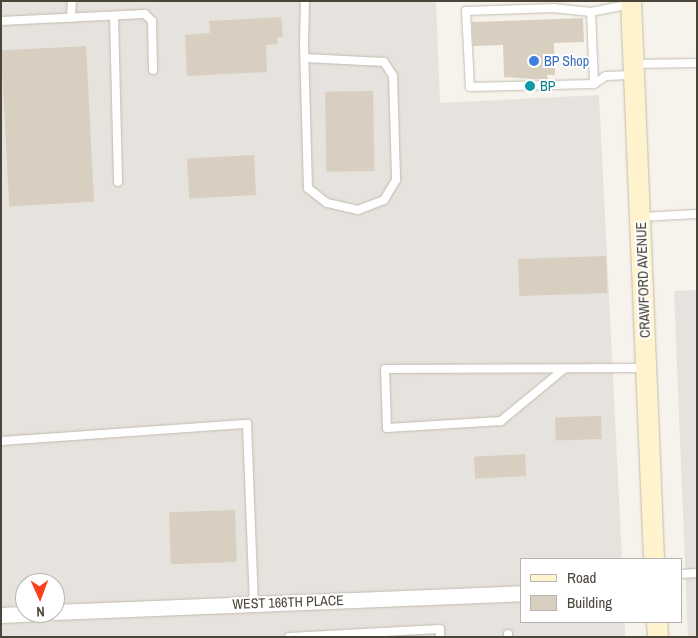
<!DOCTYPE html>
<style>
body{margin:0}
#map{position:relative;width:698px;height:638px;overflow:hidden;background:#f6f3ec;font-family:"Archivo Narrow",sans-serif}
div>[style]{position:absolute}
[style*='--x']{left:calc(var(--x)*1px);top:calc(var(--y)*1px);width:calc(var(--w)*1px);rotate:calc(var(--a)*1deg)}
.industrial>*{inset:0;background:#e6e2dd}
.building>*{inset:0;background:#d8cfc1;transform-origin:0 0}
.roads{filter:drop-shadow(0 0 1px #c2bbae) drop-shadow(0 0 1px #c2bbae)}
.service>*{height:8px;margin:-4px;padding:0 4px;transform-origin:4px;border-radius:4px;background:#fff}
.minor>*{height:15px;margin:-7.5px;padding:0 7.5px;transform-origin:7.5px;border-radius:7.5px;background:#fff}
.secondary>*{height:20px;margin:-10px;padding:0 10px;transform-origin:10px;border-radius:10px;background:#fff3cd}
.dots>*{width:14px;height:14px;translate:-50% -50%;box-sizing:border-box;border:2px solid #fff;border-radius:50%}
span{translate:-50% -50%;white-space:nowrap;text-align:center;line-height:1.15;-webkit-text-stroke:4px #fff;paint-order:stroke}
.shop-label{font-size:14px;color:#366cbe}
.left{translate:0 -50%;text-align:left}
.culture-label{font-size:14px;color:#0d838f}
.street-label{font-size:14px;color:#4b4439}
.frame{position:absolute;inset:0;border:2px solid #4b4439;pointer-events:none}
.legend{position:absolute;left:520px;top:558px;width:162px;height:65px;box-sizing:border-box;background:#fff;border:1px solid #b7b4b0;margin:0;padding:6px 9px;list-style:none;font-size:15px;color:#4b4439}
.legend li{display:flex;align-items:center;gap:10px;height:25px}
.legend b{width:25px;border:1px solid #b7b4b0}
.north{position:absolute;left:15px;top:573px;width:50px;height:50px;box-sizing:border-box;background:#fff;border:1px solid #b7b4b0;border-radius:50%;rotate:178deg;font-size:14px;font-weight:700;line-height:20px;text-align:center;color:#4b4439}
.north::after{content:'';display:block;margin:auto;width:18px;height:22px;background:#fc3f1d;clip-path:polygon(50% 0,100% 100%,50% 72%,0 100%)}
</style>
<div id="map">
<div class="industrial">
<i style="clip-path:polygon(evenodd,1px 1px,436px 1px,440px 103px,599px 95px,622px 559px,522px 559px,522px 622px,625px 622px,625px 637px,1px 637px,1px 1px,25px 583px,55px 583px,55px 613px,25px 613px,25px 583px)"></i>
<i style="clip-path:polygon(697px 290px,697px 637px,688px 637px,674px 291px)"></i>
</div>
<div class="building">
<i style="clip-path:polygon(281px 17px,283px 37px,277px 37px,278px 44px,266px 45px,267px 72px,187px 76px,185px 35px,210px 33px,209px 21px)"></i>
<i style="clip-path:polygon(583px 18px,584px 42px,554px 43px,555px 75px,547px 75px,548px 80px,504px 77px,503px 45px,473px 46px,472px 22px)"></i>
<i style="left:86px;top:46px;width:156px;height:85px;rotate:87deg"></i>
<i style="left:373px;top:91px;width:80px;height:48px;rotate:89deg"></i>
<i style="left:254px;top:155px;width:40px;height:67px;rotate:87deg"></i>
<i style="left:606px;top:256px;width:37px;height:88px;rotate:88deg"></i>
<i style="left:601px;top:416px;width:23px;height:46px;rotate:88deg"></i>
<i style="left:525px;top:454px;width:22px;height:51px;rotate:87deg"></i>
<i style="left:235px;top:510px;width:52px;height:66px;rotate:88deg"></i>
</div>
<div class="roads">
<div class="service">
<i style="--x:631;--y:4;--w:41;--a:168.7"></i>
<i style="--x:591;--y:12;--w:36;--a:-174"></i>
<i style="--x:555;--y:8;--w:89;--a:178.1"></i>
<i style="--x:466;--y:11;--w:76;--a:87"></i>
<i style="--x:470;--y:87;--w:124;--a:-1.4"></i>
<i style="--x:594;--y:84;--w:14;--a:-34"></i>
<i style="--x:606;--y:76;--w:26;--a:-2"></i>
<i style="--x:591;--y:12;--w:72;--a:87.6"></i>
<i style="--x:114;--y:16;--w:166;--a:88.6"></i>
<i style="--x:71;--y:18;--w:17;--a:-87"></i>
<i style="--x:1;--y:21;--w:144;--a:-2.8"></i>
<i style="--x:145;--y:14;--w:10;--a:45"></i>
<i style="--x:152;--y:21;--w:49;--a:88.8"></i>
<i style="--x:305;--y:58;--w:79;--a:2.9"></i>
<i style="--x:384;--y:62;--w:17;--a:57"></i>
<i style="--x:393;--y:76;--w:104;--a:88.3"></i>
<i style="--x:396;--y:180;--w:23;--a:121"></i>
<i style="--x:384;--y:200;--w:28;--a:159"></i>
<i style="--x:358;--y:210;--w:32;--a:-167"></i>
<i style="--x:327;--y:203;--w:24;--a:-142"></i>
<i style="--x:308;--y:188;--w:144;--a:-91.6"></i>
<i style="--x:304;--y:44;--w:43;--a:-88.7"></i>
<i style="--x:634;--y:64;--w:63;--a:-0.9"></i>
<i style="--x:640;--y:217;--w:57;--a:-3"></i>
<i style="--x:564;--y:369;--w:82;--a:140.5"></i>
<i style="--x:501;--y:421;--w:114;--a:176.5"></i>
<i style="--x:387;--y:428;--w:59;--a:-91.9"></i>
<i style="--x:385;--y:369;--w:259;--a:-0.2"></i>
<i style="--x:2;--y:441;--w:246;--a:-4"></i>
<i style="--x:247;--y:424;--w:180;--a:87.8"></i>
<i style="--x:682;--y:574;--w:15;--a:-4"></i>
<i style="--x:508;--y:634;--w:3;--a:90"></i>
<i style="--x:289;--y:637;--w:151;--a:-3"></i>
<i style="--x:440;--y:629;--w:8;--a:90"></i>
</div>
<div class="minor">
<i style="--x:55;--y:612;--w:467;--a:-2.3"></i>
<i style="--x:1;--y:615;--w:41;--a:-2.8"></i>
</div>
<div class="secondary">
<i style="--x:631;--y:1;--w:558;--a:87.64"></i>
<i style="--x:657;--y:622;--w:15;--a:86"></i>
</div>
</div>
<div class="dots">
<i style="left:534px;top:61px;background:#3f7fe0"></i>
<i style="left:530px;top:86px;background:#0f9aa8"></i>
</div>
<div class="shop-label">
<span class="left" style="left:544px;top:61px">BP Shop</span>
</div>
<div class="culture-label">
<span class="left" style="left:540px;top:86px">BP</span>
</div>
<div class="street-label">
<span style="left:643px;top:280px;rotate:-92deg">CRAWFORD AVENUE</span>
<span style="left:288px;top:602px;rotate:-2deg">WEST 166TH PLACE</span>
</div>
<div class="frame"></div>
<ul class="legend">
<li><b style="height:6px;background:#fff3cd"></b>Road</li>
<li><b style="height:14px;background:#d8cfc1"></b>Building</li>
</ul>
<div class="north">N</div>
</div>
